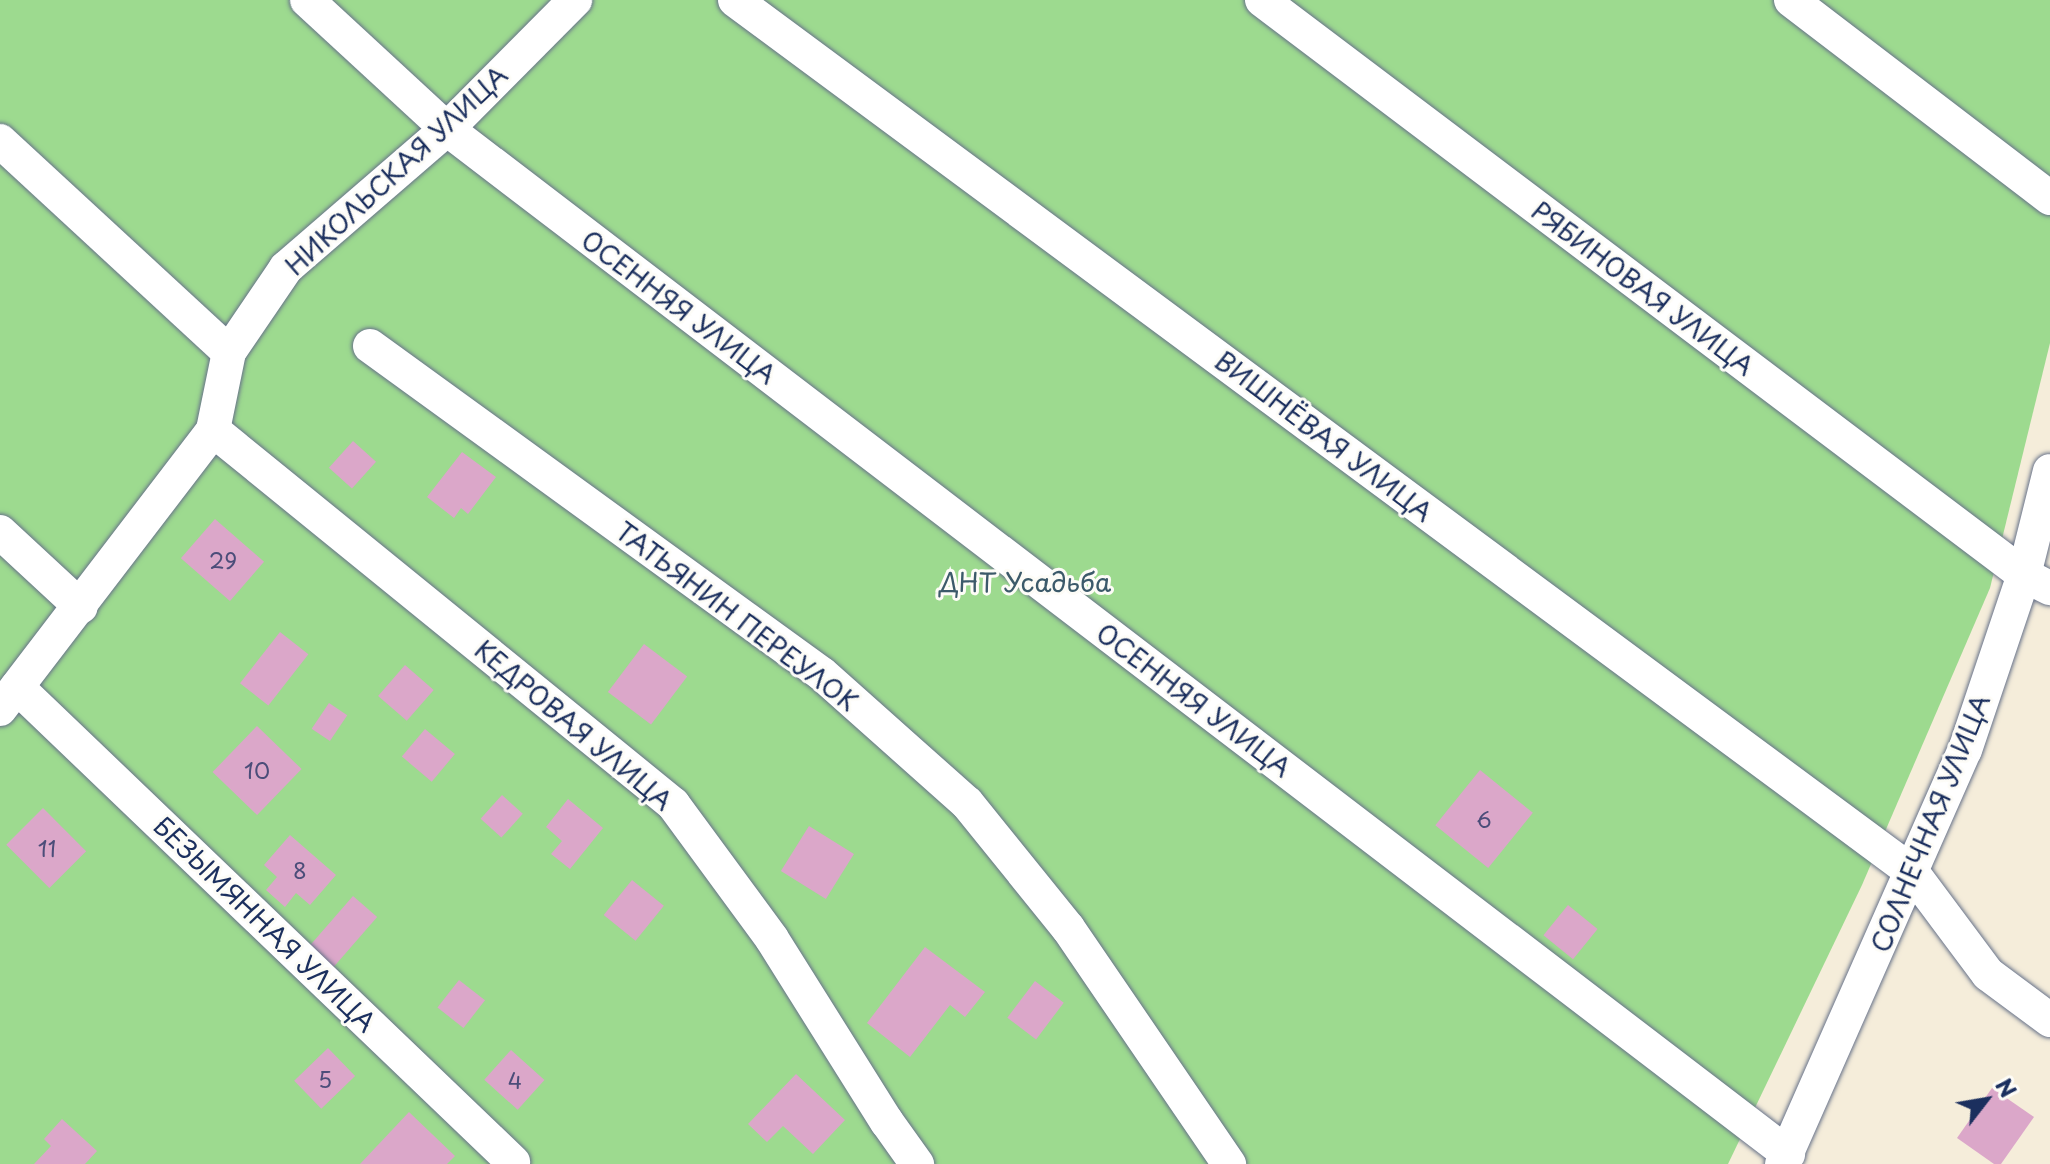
<!DOCTYPE html>
<meta charset="utf-8">
<style>
body{margin:0}
#map{position:relative;width:2050px;height:1164px;overflow:hidden;background:#f5edda;font-family:"Playpen Sans",sans-serif}
div>[style]{position:absolute}
[style*='--x']{left:calc(var(--x)*1px);top:calc(var(--y)*1px);width:calc(var(--w)*1px);rotate:calc(var(--a)*1deg)}
.green>*{inset:0;background:#9dda8f}
.building>*{inset:0;background:#dba7c9;transform-origin:0 0}
.roads{filter:drop-shadow(0 0 2px #677289) drop-shadow(0 0 2px #677289)}
.street>*{height:34px;margin:-17px;padding:0 17px;transform-origin:17px;border-radius:17px;background:#fff}
span{translate:-50% -50%;white-space:nowrap;text-align:center;line-height:1.15;-webkit-text-stroke:6px #fdfcf7;paint-order:stroke}
.number-label{font-size:22px;color:#4b4d79}
.number-label span{-webkit-text-stroke-width:0}
.street-label{font-size:26px;color:#1b2f5e}
.park-label{font-size:26px;color:#3c5a6a}
.north{position:absolute;left:1946px;top:1060px;width:80px;height:80px;-webkit-text-stroke:6px #fdfcf7;paint-order:stroke;rotate:59deg;font-size:22px;font-weight:700;line-height:32px;text-align:center;color:#1b2f5e}
.north::after{content:'';display:block;margin:auto;width:28px;height:36px;background:#1b2f5e;clip-path:polygon(50% 0,100% 100%,50% 72%,0 100%)}
</style>
<div id="map">
<div class="green">
<i style="clip-path:polygon(0 0,2050px 0,2050px 343px,1990px 588px,1862px 885px,1728px 1164px,0 1164px)"></i>
</div>
<div class="building">
<i style="left:353px;top:441px;width:31px;height:36px;rotate:42deg"></i>
<i style="clip-path:polygon(462px 452px,496px 477px,468px 514px,461px 508px,454px 518px,427px 497px)"></i>
<i style="left:215px;top:519px;width:65px;height:52px;rotate:41deg"></i>
<i style="left:280px;top:632px;width:36px;height:65px;rotate:38deg"></i>
<i style="left:644px;top:644px;width:54px;height:60px;rotate:37deg"></i>
<i style="left:405px;top:665px;width:38px;height:41px;rotate:41deg"></i>
<i style="left:329px;top:703px;width:22px;height:31px;rotate:34deg"></i>
<i style="left:257px;top:726px;width:62px;height:64px;rotate:44deg"></i>
<i style="left:425px;top:729px;width:39px;height:36px;rotate:40deg"></i>
<i style="left:1480px;top:770px;width:68px;height:71px;rotate:39deg"></i>
<i style="left:502px;top:795px;width:28px;height:32px;rotate:42deg"></i>
<i style="clip-path:polygon(568px 799px,603px 828px,570px 869px,551px 854px,562px 841px,546px 827px)"></i>
<i style="left:43px;top:808px;width:61px;height:52px;rotate:45deg"></i>
<i style="left:809px;top:826px;width:53px;height:53px;rotate:32deg"></i>
<i style="clip-path:polygon(290px 835px,336px 875px,310px 905px,296px 893px,285px 907px,266px 890px,277px 877px,264px 865px)"></i>
<i style="left:632px;top:880px;width:41px;height:45px;rotate:39deg"></i>
<i style="left:353px;top:896px;width:32px;height:69px;rotate:41deg"></i>
<i style="left:1568px;top:905px;width:38px;height:39px;rotate:39deg"></i>
<i style="clip-path:polygon(925px 947px,985px 992px,965px 1017px,950px 1005px,910px 1057px,867px 1023px)"></i>
<i style="left:459px;top:980px;width:33px;height:35px;rotate:38deg"></i>
<i style="left:1035px;top:981px;width:36px;height:46px;rotate:37deg"></i>
<i style="left:328px;top:1048px;width:39px;height:47px;rotate:46deg"></i>
<i style="left:511px;top:1050px;width:45px;height:40px;rotate:42deg"></i>
<i style="clip-path:polygon(796px 1074px,845px 1120px,813px 1154px,783px 1126px,767px 1142px,748px 1124px)"></i>
<i style="clip-path:polygon(1992px 1088px,2034px 1117px,2001px 1164px,1994px 1164px,1957px 1138px)"></i>
<i style="clip-path:polygon(409px 1112px,455px 1156px,447px 1164px,360px 1164px)"></i>
<i style="clip-path:polygon(62px 1119px,97px 1151px,85px 1164px,34px 1164px,51px 1146px,44px 1139px)"></i>
</div>
<div class="roads">
<div class="street">
<i style="--x:307;--y:0;--w:190;--a:42.7"></i>
<i style="--x:447;--y:129;--w:1688;--a:37.39"></i>
<i style="--x:735;--y:0;--w:1465;--a:36.53"></i>
<i style="--x:1912;--y:872;--w:127;--a:53.3"></i>
<i style="--x:1988;--y:974;--w:77;--a:36.6"></i>
<i style="--x:1262;--y:0;--w:955;--a:37.04"></i>
<i style="--x:2024;--y:575;--w:29;--a:27"></i>
<i style="--x:1791;--y:0;--w:326;--a:37.4"></i>
<i style="--x:0;--y:141;--w:311;--a:42.7"></i>
<i style="--x:370;--y:346;--w:558;--a:35.97"></i>
<i style="--x:822;--y:674;--w:194;--a:41.7"></i>
<i style="--x:967;--y:803;--w:161;--a:51.1"></i>
<i style="--x:1068;--y:928;--w:286;--a:55.7"></i>
<i style="--x:213;--y:430;--w:593;--a:39.11"></i>
<i style="--x:673;--y:804;--w:167;--a:53.7"></i>
<i style="--x:772;--y:939;--w:216;--a:57.9"></i>
<i style="--x:887;--y:1122;--w:52;--a:54.5"></i>
<i style="--x:0;--y:532;--w:110;--a:42.8"></i>
<i style="--x:17;--y:687;--w:687;--a:43.76"></i>
<i style="--x:0;--y:709;--w:351;--a:-52.6"></i>
<i style="--x:213;--y:430;--w:80;--a:-78.4"></i>
<i style="--x:229;--y:352;--w:102;--a:-55.8"></i>
<i style="--x:286;--y:268;--w:213;--a:-40.8"></i>
<i style="--x:447;--y:129;--w:182;--a:-45.2"></i>
<i style="--x:1782;--y:1164;--w:453;--a:-66.2"></i>
<i style="--x:1965;--y:750;--w:185;--a:-71.4"></i>
<i style="--x:2024;--y:575;--w:107;--a:-76"></i>
</div>
</div>
<div class="number-label">
<span style="left:223px;top:560px">29</span>
<span style="left:257px;top:770px">10</span>
<span style="left:1484px;top:819px">6</span>
<span style="left:47px;top:848px">11</span>
<span style="left:300px;top:870px">8</span>
<span style="left:325px;top:1079px">5</span>
<span style="left:515px;top:1080px">4</span>
</div>
<div class="street-label">
<span style="left:396px;top:170px;rotate:-43deg">НИКОЛЬСКАЯ УЛИЦА</span>
<span style="left:1643px;top:288px;rotate:37deg">РЯБИНОВАЯ УЛИЦА</span>
<span style="left:679px;top:307px;rotate:37deg">ОСЕННЯЯ УЛИЦА</span>
<span style="left:1324px;top:436px;rotate:37deg">ВИШНЁВАЯ УЛИЦА</span>
<span style="left:737px;top:616px;rotate:37deg">ТАТЬЯНИН ПЕРЕУЛОК</span>
<span style="left:1194px;top:700px;rotate:37deg">ОСЕННЯЯ УЛИЦА</span>
<span style="left:574px;top:725px;rotate:40deg">КЕДРОВАЯ УЛИЦА</span>
<span style="left:1930px;top:823px;rotate:-68deg">СОЛНЕЧНАЯ УЛИЦА</span>
<span style="left:265px;top:924px;rotate:44deg">БЕЗЫМЯННАЯ УЛИЦА</span>
</div>
<div class="park-label">
<span style="left:1025px;top:582px">ДНТ Усадьба</span>
</div>
<div class="north">N</div>
</div>
